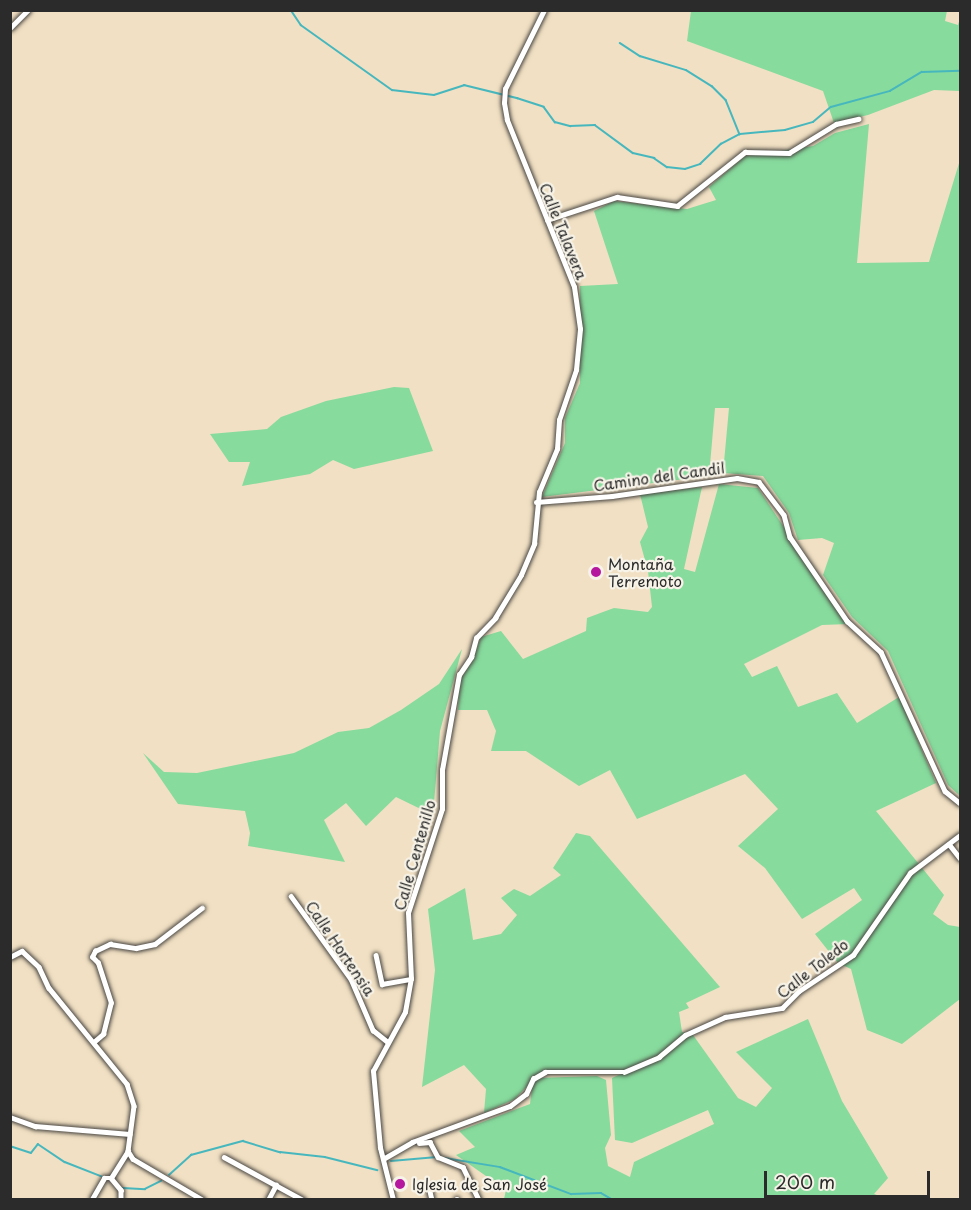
<!DOCTYPE html>
<meta charset="utf-8">
<style>
body{margin:0}
#map{position:relative;width:971px;height:1210px;overflow:hidden;background:#f1e0c3;font-family:"Playpen Sans",sans-serif}
div>[style]{position:absolute}
[style*='--x']{left:calc(var(--x)*1px);top:calc(var(--y)*1px);width:calc(var(--w)*1px);rotate:calc(var(--a)*1deg)}
.green>*{inset:0;background:#87db9d}
.stream>*{height:1.5px;margin:-0.75px;padding:0 0.75px;transform-origin:0.75px;border-radius:0.75px;background:#47b7be}
.roads{filter:drop-shadow(0 0 2px #494642) drop-shadow(0 0 2px #494642)}
.minor>*{height:4.5px;margin:-2.25px;padding:0 2.25px;transform-origin:2.25px;border-radius:2.25px;background:#fff}
.dots>*{width:16px;height:16px;translate:-50% -50%;box-sizing:border-box;border:3px solid #f7f3e8;border-radius:50%}
span{translate:-50% -50%;white-space:nowrap;text-align:center;line-height:1.15;-webkit-text-stroke:4.5px #f7f3e8;paint-order:stroke}
.street-label{font-size:15px;color:#2b2b2b}
.poi-label{font-size:15px;color:#2b2b2b}
.left{translate:0 -50%;text-align:left}
.frame{position:absolute;inset:0;border:12px solid #2b2b2b;pointer-events:none}
.scale{position:absolute;left:764px;top:1171px;width:166px;height:27px;box-sizing:border-box;border:3px solid #2b2b2b;border-top:0;padding-left:8px;font-size:18px;line-height:21px;white-space:nowrap;color:#2b2b2b;-webkit-text-stroke:4px #f7f3e8;paint-order:stroke}
</style>
<div id="map">
<div class="green">
<i style="clip-path:polygon(691px 11px,947px 11px,945px 21px,958px 25px,960px 18px,960px 91px,934px 90px,868px 115px,834px 123px,823px 91px,687px 41px)"></i>
<i style="clip-path:polygon(869px 124px,857px 263px,929px 262px,960px 160px,960px 796px,948px 785px,888px 651px,852px 617px,823px 575px,834px 543px,822px 538px,798px 540px,789px 513px,763px 476px,723px 473px,729px 408px,715px 408px,709px 476px,542px 497px,565px 443px,565px 418px,580px 383px,580px 286px,618px 284px,594px 211px,614px 201px,687px 209px,716px 200px,709px 187px,745px 156px,813px 146px,835px 133px)"></i>
<i style="clip-path:polygon(394px 387px,409px 388px,433px 451px,354px 469px,333px 460px,310px 474px,242px 486px,250px 462px,229px 462px,210px 434px,267px 429px,281px 417px,326px 401px)"></i>
<i style="clip-path:polygon(719px 484px,758px 488px,848px 624px,822px 625px,744px 664px,752px 677px,777px 666px,798px 707px,837px 693px,857px 723px,899px 697px,936px 783px,876px 811px,944px 895px,933px 914px,948px 925px,960px 927px,960px 999px,902px 1044px,867px 1030px,851px 969px,838px 963px,815px 934px,862px 900px,854px 888px,802px 919px,765px 868px,738px 846px,778px 809px,745px 774px,637px 819px,610px 770px,579px 786px,526px 751px,491px 751px,496px 731px,487px 710px,458px 710px,460px 680px,473px 660px,481px 637px,501px 631px,523px 659px,586px 631px,587px 618px,603px 612px,614px 608px,648px 612px,652px 607px,648px 571px,640px 542px,648px 527px,640px 494px,702px 487px,684px 569px,695px 572px)"></i>
<i style="clip-path:polygon(462px 649px,440px 731px,433px 815px,396px 797px,366px 826px,346px 803px,324px 820px,345px 862px,248px 846px,250px 833px,245px 811px,178px 804px,143px 753px,164px 772px,197px 773px,294px 753px,338px 732px,369px 728px,401px 710px,439px 684px)"></i>
<i style="clip-path:polygon(evenodd,576px 833px,590px 836px,720px 987px,686px 1003px,689px 1008px,679px 1012px,682px 1032px,693px 1035px,738px 1098px,756px 1107px,772px 1088px,736px 1052px,808px 1019px,842px 1101px,888px 1178px,874px 1194px,889px 1199px,504px 1199px,506px 1190px,456px 1155px,475px 1147px,459px 1131px,530px 1104px,533px 1080px,515px 1099px,484px 1113px,486px 1089px,464px 1065px,422px 1087px,435px 970px,428px 909px,465px 888px,473px 940px,501px 934px,517px 915px,501px 898px,514px 889px,530px 896px,561px 875px,553px 868px,576px 833px,545px 1072px,623px 1073px,612px 1078px,615px 1140px,632px 1143px,708px 1110px,714px 1124px,634px 1162px,630px 1177px,608px 1166px,605px 1148px,611px 1135px,606px 1080px,597px 1076px,536px 1078px,545px 1072px)"></i>
</div>
<div class="stream">
<i style="--x:291;--y:10;--w:18;--a:56"></i>
<i style="--x:301;--y:25;--w:112;--a:35.5"></i>
<i style="--x:392;--y:90;--w:42;--a:6.8"></i>
<i style="--x:434;--y:95;--w:32;--a:-18"></i>
<i style="--x:464;--y:85;--w:55;--a:13.8"></i>
<i style="--x:517;--y:98;--w:28;--a:18"></i>
<i style="--x:544;--y:107;--w:19;--a:54"></i>
<i style="--x:555;--y:122;--w:16;--a:15"></i>
<i style="--x:570;--y:126;--w:25;--a:-2"></i>
<i style="--x:595;--y:125;--w:47;--a:36.4"></i>
<i style="--x:633;--y:153;--w:22;--a:13"></i>
<i style="--x:654;--y:158;--w:16;--a:35"></i>
<i style="--x:667;--y:167;--w:18;--a:6"></i>
<i style="--x:685;--y:169;--w:16;--a:-18"></i>
<i style="--x:700;--y:164;--w:29;--a:-44"></i>
<i style="--x:721;--y:144;--w:21;--a:-28"></i>
<i style="--x:740;--y:134;--w:45;--a:-5.1"></i>
<i style="--x:785;--y:130;--w:29;--a:-16"></i>
<i style="--x:813;--y:122;--w:23;--a:-40"></i>
<i style="--x:831;--y:107;--w:61;--a:-15.2"></i>
<i style="--x:890;--y:91;--w:37;--a:-31"></i>
<i style="--x:922;--y:72;--w:38;--a:-2"></i>
<i style="--x:620;--y:43;--w:24;--a:33"></i>
<i style="--x:640;--y:56;--w:48;--a:16.9"></i>
<i style="--x:686;--y:70;--w:31;--a:32"></i>
<i style="--x:712;--y:86;--w:20;--a:45"></i>
<i style="--x:726;--y:100;--w:37;--a:68"></i>
<i style="--x:10;--y:1146;--w:22;--a:18"></i>
<i style="--x:31;--y:1153;--w:11;--a:-52"></i>
<i style="--x:38;--y:1144;--w:32;--a:34"></i>
<i style="--x:65;--y:1162;--w:41;--a:21.5"></i>
<i style="--x:445;--y:1158;--w:56;--a:9.3"></i>
<i style="--x:500;--y:1167;--w:76;--a:20.8"></i>
<i style="--x:571;--y:1194;--w:30;--a:-2"></i>
<i style="--x:601;--y:1193;--w:14;--a:30"></i>
<i style="--x:391;--y:1161;--w:46;--a:-5"></i>
<i style="--x:169;--y:1175;--w:30;--a:-42"></i>
<i style="--x:191;--y:1155;--w:54;--a:-15.1"></i>
<i style="--x:243;--y:1141;--w:39;--a:17"></i>
<i style="--x:280;--y:1152;--w:45;--a:6.3"></i>
<i style="--x:325;--y:1157;--w:54;--a:14"></i>
<i style="--x:123;--y:1188;--w:22;--a:3"></i>
<i style="--x:145;--y:1189;--w:18;--a:-27"></i>
</div>
<div class="roads">
<div class="minor">
<i style="--x:10;--y:28;--w:25;--a:-45"></i>
<i style="--x:547;--y:220;--w:74;--a:-18.2"></i>
<i style="--x:617;--y:197;--w:61;--a:8.5"></i>
<i style="--x:677;--y:206;--w:87;--a:-38.5"></i>
<i style="--x:745;--y:152;--w:44;--a:1.3"></i>
<i style="--x:789;--y:153;--w:55;--a:-31.7"></i>
<i style="--x:836;--y:124;--w:23;--a:-13"></i>
<i style="--x:536;--y:502;--w:76;--a:-4.5"></i>
<i style="--x:612;--y:496;--w:126;--a:-8.2"></i>
<i style="--x:737;--y:478;--w:22;--a:10"></i>
<i style="--x:759;--y:482;--w:41;--a:52.9"></i>
<i style="--x:784;--y:515;--w:23;--a:75"></i>
<i style="--x:790;--y:537;--w:102;--a:55.8"></i>
<i style="--x:847;--y:621;--w:46;--a:42.4"></i>
<i style="--x:881;--y:652;--w:153;--a:65.3"></i>
<i style="--x:945;--y:791;--w:19;--a:39"></i>
<i style="--x:949;--y:844;--w:18;--a:52"></i>
<i style="--x:291;--y:896;--w:102;--a:54.1"></i>
<i style="--x:351;--y:979;--w:56;--a:66.7"></i>
<i style="--x:373;--y:1030;--w:19;--a:39"></i>
<i style="--x:376;--y:955;--w:30;--a:78"></i>
<i style="--x:382;--y:984;--w:29;--a:-10"></i>
<i style="--x:10;--y:957;--w:13;--a:-27"></i>
<i style="--x:22;--y:951;--w:23;--a:43"></i>
<i style="--x:39;--y:967;--w:23;--a:65"></i>
<i style="--x:49;--y:988;--w:124;--a:50.9"></i>
<i style="--x:127;--y:1084;--w:23;--a:72"></i>
<i style="--x:134;--y:1106;--w:45;--a:97.6"></i>
<i style="--x:128;--y:1151;--w:9;--a:58"></i>
<i style="--x:133;--y:1159;--w:81;--a:30.4"></i>
<i style="--x:95;--y:1041;--w:11;--a:-41"></i>
<i style="--x:103;--y:1034;--w:32;--a:-76"></i>
<i style="--x:111;--y:1003;--w:42;--a:-108"></i>
<i style="--x:98;--y:963;--w:8;--a:-135"></i>
<i style="--x:92;--y:957;--w:7;--a:-63"></i>
<i style="--x:95;--y:951;--w:17;--a:-25"></i>
<i style="--x:110;--y:944;--w:26;--a:9"></i>
<i style="--x:136;--y:948;--w:19;--a:-12"></i>
<i style="--x:155;--y:944;--w:59;--a:-37.5"></i>
<i style="--x:10;--y:1117;--w:27;--a:20"></i>
<i style="--x:35;--y:1126;--w:95;--a:4.8"></i>
<i style="--x:419;--y:1143;--w:11;--a:-5"></i>
<i style="--x:430;--y:1142;--w:17;--a:62"></i>
<i style="--x:438;--y:1157;--w:27;--a:22"></i>
<i style="--x:463;--y:1167;--w:37;--a:64"></i>
<i style="--x:224;--y:1157;--w:90;--a:28.6"></i>
<i style="--x:383;--y:1159;--w:34;--a:-30"></i>
<i style="--x:412;--y:1142;--w:104;--a:-20.2"></i>
<i style="--x:510;--y:1106;--w:20;--a:-37"></i>
<i style="--x:526;--y:1094;--w:17;--a:-65"></i>
<i style="--x:533;--y:1079;--w:14;--a:-30"></i>
<i style="--x:545;--y:1072;--w:79;--a:0"></i>
<i style="--x:624;--y:1072;--w:38;--a:-23"></i>
<i style="--x:659;--y:1057;--w:34;--a:-40"></i>
<i style="--x:685;--y:1035;--w:44;--a:-24.2"></i>
<i style="--x:725;--y:1017;--w:58;--a:-9"></i>
<i style="--x:782;--y:1008;--w:24;--a:-45"></i>
<i style="--x:799;--y:991;--w:65;--a:-33.7"></i>
<i style="--x:853;--y:955;--w:100;--a:-55.2"></i>
<i style="--x:910;--y:873;--w:63;--a:-37.2"></i>
<i style="--x:111;--y:1178;--w:16;--a:50"></i>
<i style="--x:121;--y:1190;--w:10;--a:90"></i>
<i style="--x:429;--y:1187;--w:13;--a:77"></i>
<i style="--x:92;--y:1199;--w:24;--a:-60"></i>
<i style="--x:104;--y:1178;--w:7;--a:0"></i>
<i style="--x:111;--y:1178;--w:32;--a:-58"></i>
<i style="--x:457;--y:1199;--w:1;--a:90"></i>
<i style="--x:268;--y:1200;--w:17;--a:-62"></i>
<i style="--x:393;--y:1200;--w:54;--a:-104"></i>
<i style="--x:380;--y:1148;--w:77;--a:-95.2"></i>
<i style="--x:373;--y:1071;--w:67;--a:-61.5"></i>
<i style="--x:405;--y:1012;--w:34;--a:-80"></i>
<i style="--x:411;--y:979;--w:66;--a:-92.6"></i>
<i style="--x:408;--y:913;--w:109;--a:-71.9"></i>
<i style="--x:442;--y:809;--w:39;--a:-90"></i>
<i style="--x:442;--y:770;--w:97;--a:-79.9"></i>
<i style="--x:459;--y:675;--w:22;--a:-56"></i>
<i style="--x:471;--y:657;--w:20;--a:-75"></i>
<i style="--x:476;--y:638;--w:28;--a:-46"></i>
<i style="--x:495;--y:618;--w:50;--a:-58.8"></i>
<i style="--x:521;--y:575;--w:34;--a:-67"></i>
<i style="--x:534;--y:544;--w:52;--a:-84.5"></i>
<i style="--x:539;--y:492;--w:47;--a:-67.3"></i>
<i style="--x:557;--y:449;--w:29;--a:-86"></i>
<i style="--x:559;--y:420;--w:53;--a:-71.2"></i>
<i style="--x:576;--y:370;--w:41;--a:-84.4"></i>
<i style="--x:580;--y:329;--w:42;--a:-98.1"></i>
<i style="--x:574;--y:287;--w:180;--a:-111.9"></i>
<i style="--x:507;--y:120;--w:17;--a:-100"></i>
<i style="--x:504;--y:103;--w:14;--a:-86"></i>
<i style="--x:505;--y:89;--w:88;--a:-63.7"></i>
</div>
</div>
<div class="dots">
<i style="left:596px;top:572px;background:#b5179e"></i>
<i style="left:400px;top:1184px;background:#b5179e"></i>
</div>
<div class="street-label">
<span style="left:564px;top:231px;rotate:68deg">Calle Talavera</span>
<span style="left:659px;top:476px;rotate:-8deg">Camino del Candil</span>
<span style="left:414px;top:855px;rotate:-74deg">Calle Centenillo</span>
<span style="left:341px;top:948px;rotate:56deg">Calle Hortensia</span>
<span style="left:812px;top:968px;rotate:-38deg">Calle Toledo</span>
</div>
<div class="poi-label">
<span class="left" style="left:608px;top:572px">Montaña<br>Terremoto</span>
<span class="left" style="left:412px;top:1184px">Iglesia de San José</span>
</div>
<div class="frame"></div>
<div class="scale">200 m</div>
</div>
